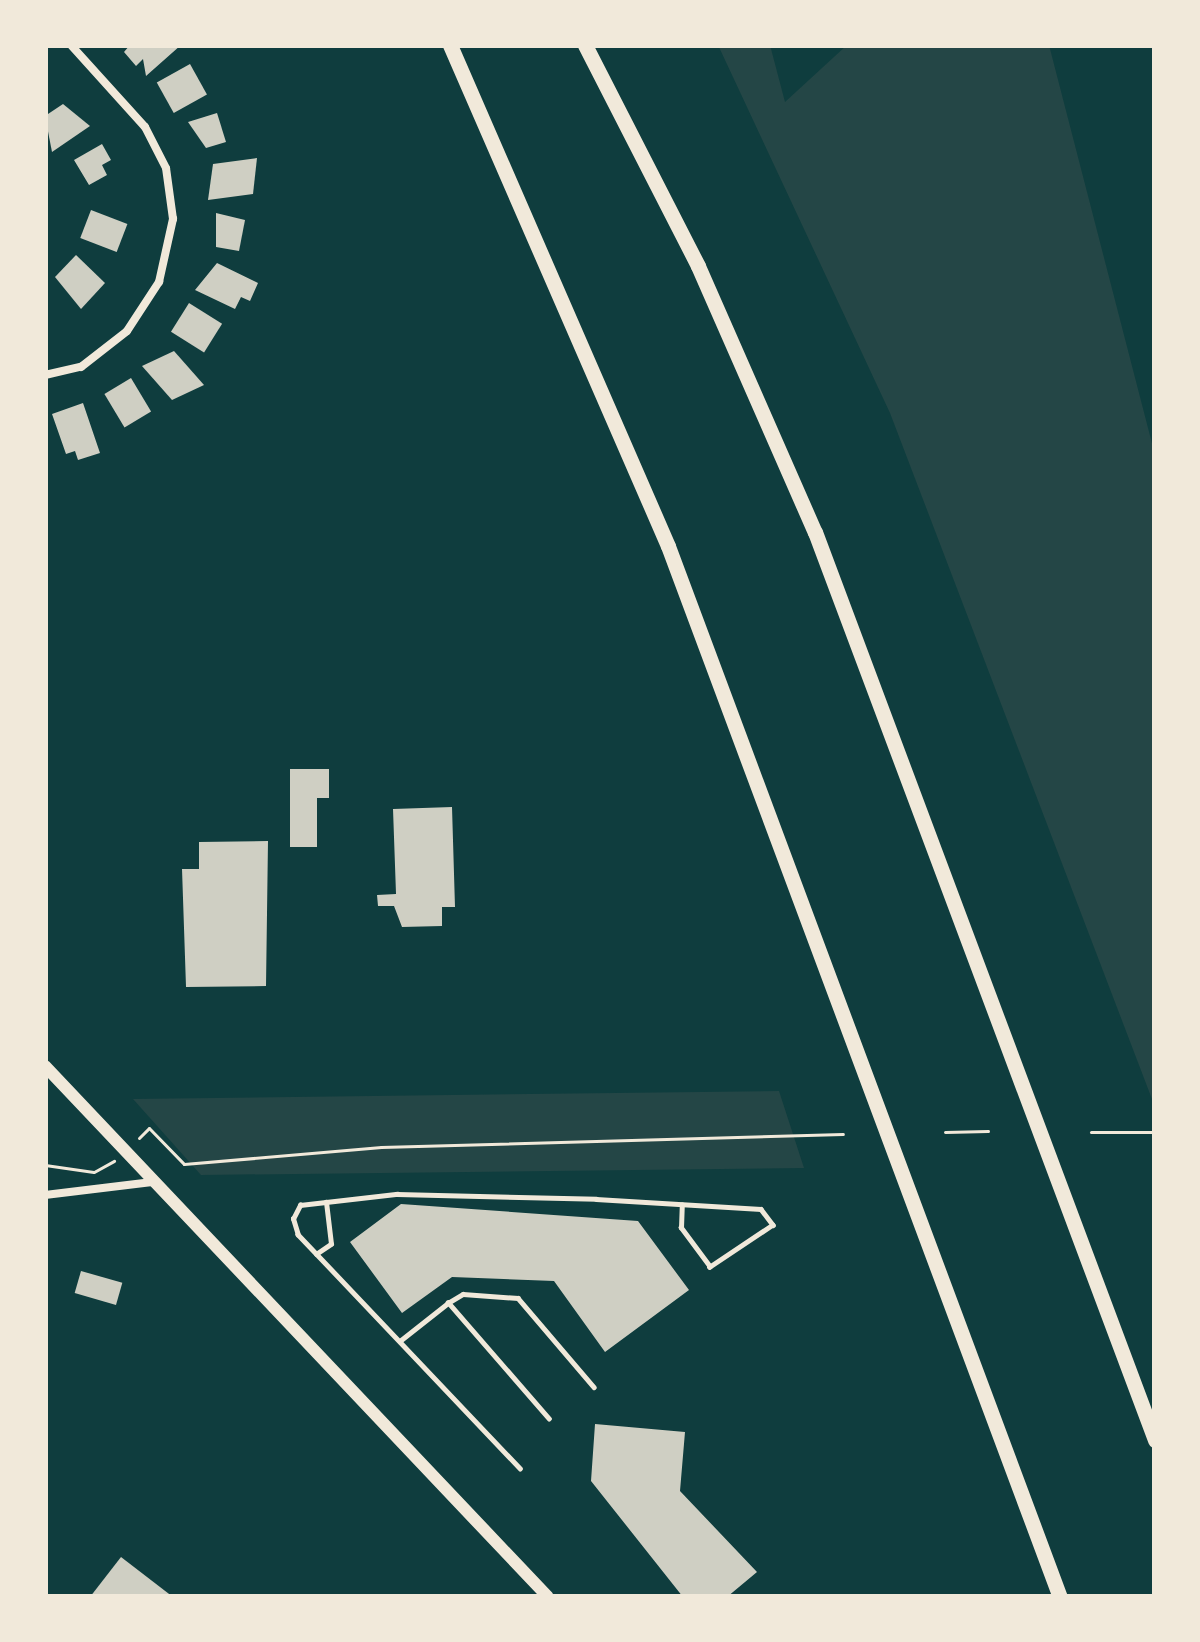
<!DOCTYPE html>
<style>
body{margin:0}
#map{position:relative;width:1200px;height:1642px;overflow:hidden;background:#0f3d3e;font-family:"PT Sans",sans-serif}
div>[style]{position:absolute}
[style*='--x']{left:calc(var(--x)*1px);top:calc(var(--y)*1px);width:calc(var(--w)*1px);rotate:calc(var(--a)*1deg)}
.green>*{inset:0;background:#244646}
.building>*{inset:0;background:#cfcfc3;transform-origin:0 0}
.path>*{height:3px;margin:-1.5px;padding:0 1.5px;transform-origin:1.5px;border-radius:1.5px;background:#f1e9da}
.service>*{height:4.5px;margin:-2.25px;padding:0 2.25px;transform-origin:2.25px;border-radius:2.25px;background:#f1e9da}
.minor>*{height:8px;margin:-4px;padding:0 4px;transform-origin:4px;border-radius:4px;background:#f1e9da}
.secondary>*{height:12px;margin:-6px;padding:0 6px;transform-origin:6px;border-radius:6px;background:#f1e9da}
.motorway>*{height:15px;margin:-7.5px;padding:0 7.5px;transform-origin:7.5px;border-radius:7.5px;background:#f1e9da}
span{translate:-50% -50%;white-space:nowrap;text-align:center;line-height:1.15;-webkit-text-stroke:12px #f1e9da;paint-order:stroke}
.frame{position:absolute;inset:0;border:48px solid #f1e9da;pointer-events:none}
</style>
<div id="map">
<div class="green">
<i style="clip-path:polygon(718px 45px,770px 45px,785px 102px,847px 45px,1049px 45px,1155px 455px,1155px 1107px,890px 413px)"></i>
<i style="clip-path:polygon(779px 1091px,804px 1168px,201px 1175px,133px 1099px)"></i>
</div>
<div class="building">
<i style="clip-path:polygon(130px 45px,181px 45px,146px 76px,143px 59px,136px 66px,124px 52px)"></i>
<i style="left:190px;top:64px;width:35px;height:38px;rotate:61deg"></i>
<i style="clip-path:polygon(63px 104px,90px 126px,52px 152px,45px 116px)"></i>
<i style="clip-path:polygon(217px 113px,226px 142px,206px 148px,188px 122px)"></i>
<i style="clip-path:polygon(102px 144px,111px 160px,102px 165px,107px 175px,89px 185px,74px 160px)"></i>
<i style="clip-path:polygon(257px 158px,253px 194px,208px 200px,213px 164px)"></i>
<i style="left:91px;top:210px;width:39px;height:30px;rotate:21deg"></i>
<i style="clip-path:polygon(216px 213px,245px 220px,239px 251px,216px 247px)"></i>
<i style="clip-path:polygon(76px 255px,105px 283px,81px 309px,55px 277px)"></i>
<i style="clip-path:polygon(217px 263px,258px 283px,250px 301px,241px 297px,235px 309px,195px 290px)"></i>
<i style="left:189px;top:303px;width:39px;height:34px;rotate:32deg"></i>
<i style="clip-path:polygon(174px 351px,204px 385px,172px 400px,142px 366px)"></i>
<i style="left:131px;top:378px;width:39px;height:31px;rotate:59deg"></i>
<i style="clip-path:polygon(83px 403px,100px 453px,78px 460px,75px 451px,66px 454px,52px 414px)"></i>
<i style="clip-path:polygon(290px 769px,329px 769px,329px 798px,317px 798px,317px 847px,290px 847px)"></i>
<i style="clip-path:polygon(452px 807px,455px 907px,442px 907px,442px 926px,402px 927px,394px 906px,378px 906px,377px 895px,396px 894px,393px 809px)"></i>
<i style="clip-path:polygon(268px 841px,266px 986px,186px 987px,182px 869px,199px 869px,199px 842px)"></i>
<i style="clip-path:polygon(401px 1204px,638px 1221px,689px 1290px,605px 1352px,554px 1281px,452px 1277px,402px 1313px,350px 1242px)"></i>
<i style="left:81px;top:1271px;width:43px;height:23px;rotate:16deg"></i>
<i style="clip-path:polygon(595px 1424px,685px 1432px,680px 1491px,757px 1572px,727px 1597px,683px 1597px,591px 1481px)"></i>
<i style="clip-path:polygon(121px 1557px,173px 1597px,90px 1597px)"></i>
</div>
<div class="path">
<i style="--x:945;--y:1132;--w:43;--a:-1.3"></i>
<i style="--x:1091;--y:1132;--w:64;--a:0"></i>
<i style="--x:139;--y:1138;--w:14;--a:-45"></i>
<i style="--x:149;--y:1128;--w:50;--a:45.8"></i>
<i style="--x:184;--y:1164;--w:198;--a:-4.9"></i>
<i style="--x:381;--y:1147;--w:462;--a:-1.6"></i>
<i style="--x:45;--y:1165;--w:49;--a:8.1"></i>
<i style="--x:94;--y:1172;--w:23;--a:-29"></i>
</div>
<div class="service">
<i style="--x:316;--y:1254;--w:18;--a:-34"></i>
<i style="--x:331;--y:1244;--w:42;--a:-96.8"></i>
<i style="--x:401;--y:1340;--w:60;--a:-38.2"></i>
<i style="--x:549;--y:1419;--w:154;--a:-131"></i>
<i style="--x:448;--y:1303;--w:17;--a:-31"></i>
<i style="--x:463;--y:1294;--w:55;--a:4.2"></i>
<i style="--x:518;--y:1298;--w:117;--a:49.5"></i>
<i style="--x:520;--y:1469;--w:323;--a:-133.5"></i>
<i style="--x:298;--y:1235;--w:17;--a:-107"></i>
<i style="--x:293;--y:1219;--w:16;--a:-63"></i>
<i style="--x:300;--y:1205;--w:98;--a:-6.5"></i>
<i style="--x:397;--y:1194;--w:199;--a:1.4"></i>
<i style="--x:596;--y:1199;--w:165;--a:3.5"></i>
<i style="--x:761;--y:1209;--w:20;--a:53"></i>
<i style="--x:773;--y:1225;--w:76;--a:146.3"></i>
<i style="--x:710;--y:1267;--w:49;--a:-126.6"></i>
<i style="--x:681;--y:1228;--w:23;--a:-88"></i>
</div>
<div class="minor">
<i style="--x:45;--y:375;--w:37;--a:-13"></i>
<i style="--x:81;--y:367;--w:58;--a:-38"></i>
<i style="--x:127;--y:331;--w:59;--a:-56.9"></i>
<i style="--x:159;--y:282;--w:65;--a:-77.5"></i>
<i style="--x:173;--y:219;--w:51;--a:-97.8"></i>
<i style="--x:166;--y:168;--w:46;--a:-117.1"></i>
<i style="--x:145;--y:127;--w:110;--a:-132.1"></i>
<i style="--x:45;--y:1195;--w:108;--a:-6.9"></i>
</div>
<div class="secondary">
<i style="--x:45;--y:1066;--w:731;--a:46.55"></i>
</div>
<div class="motorway">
<i style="--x:450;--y:45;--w:546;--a:66.48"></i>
<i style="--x:668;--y:546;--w:1122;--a:69.55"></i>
<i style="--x:585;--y:45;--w:248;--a:62.9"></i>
<i style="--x:698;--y:266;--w:291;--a:66.3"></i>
<i style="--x:815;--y:532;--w:970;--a:69.47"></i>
</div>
<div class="frame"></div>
</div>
